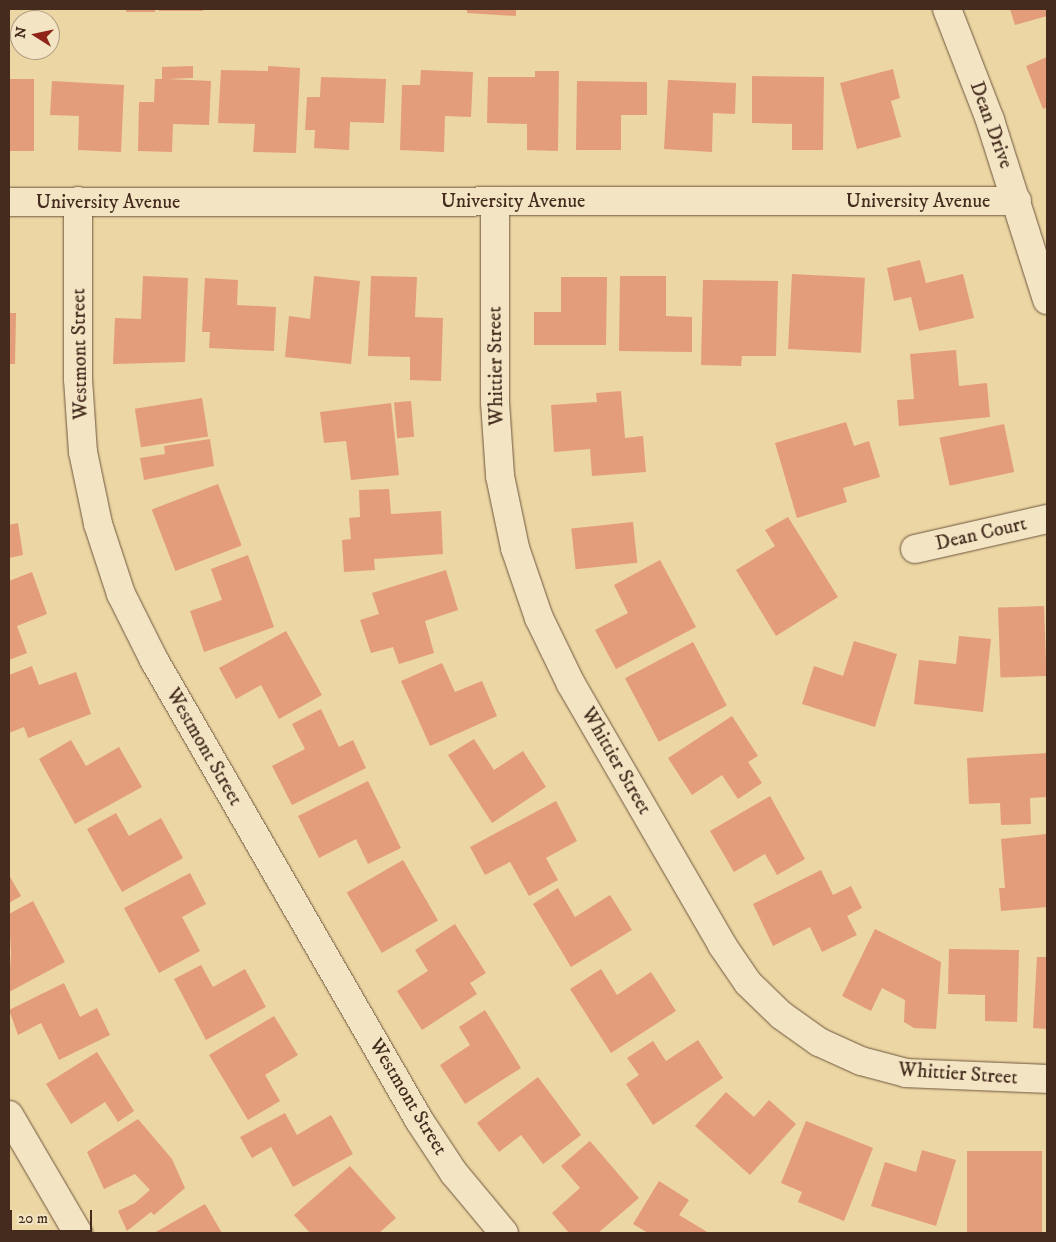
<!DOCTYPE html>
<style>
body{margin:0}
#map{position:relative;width:1056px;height:1242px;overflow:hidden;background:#ecd6a3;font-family:"IM FELL DW Pica",serif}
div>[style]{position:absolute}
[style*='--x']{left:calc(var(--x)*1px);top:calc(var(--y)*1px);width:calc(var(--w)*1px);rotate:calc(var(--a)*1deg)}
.building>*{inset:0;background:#e49d7a;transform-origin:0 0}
.roads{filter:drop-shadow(0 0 1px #6e563f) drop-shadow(0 0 1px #6e563f)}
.minor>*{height:28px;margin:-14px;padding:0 14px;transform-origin:14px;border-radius:14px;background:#f3e4c3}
span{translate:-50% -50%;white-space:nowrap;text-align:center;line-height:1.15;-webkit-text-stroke:4.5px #f3e4c3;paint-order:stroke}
.street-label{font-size:20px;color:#442b1e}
.frame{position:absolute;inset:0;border:10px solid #442b1e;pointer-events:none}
.north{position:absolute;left:10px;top:10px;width:50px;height:50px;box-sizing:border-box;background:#f3e4c3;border:1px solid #ad9a81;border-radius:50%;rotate:280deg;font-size:14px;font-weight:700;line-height:20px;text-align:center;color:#442b1e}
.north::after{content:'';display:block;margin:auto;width:18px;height:22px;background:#8f2418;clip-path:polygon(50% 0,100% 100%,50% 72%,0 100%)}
.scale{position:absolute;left:10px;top:1210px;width:82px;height:22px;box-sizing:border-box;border:2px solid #442b1e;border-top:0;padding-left:6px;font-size:15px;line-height:18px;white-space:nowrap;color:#442b1e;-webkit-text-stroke:4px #f3e4c3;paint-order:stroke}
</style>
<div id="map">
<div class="building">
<i style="left:126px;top:9px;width:29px;height:3px"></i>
<i style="left:159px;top:9px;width:44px;height:2px"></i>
<i style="clip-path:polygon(467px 9px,516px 9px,516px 16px,467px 13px)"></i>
<i style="clip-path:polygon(1010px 9px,1047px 9px,1047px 16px,1015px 25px)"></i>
<i style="clip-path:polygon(1047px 57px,1047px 107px,1043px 109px,1026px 66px)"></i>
<i style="clip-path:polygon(193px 66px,193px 78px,168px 79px,211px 81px,209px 125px,173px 124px,172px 152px,138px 151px,139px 102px,154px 102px,155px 79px,162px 79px,162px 67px)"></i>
<i style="clip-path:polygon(268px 66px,300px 68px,296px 153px,253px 152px,255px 124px,218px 123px,221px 70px,268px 71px)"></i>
<i style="clip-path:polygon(893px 69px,900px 98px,891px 101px,901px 137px,857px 149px,840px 83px)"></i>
<i style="clip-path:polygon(421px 70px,473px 72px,471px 117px,445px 116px,444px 152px,400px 150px,402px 85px,420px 85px)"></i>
<i style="clip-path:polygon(535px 71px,559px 71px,558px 151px,527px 150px,527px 124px,487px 123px,488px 77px,535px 77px)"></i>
<i style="clip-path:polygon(752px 76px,824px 77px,823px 150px,792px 150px,792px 124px,752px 123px)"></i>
<i style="clip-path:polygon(321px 77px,386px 79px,384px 123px,350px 122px,349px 150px,314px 148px,315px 130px,305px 130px,307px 97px,320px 97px)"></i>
<i style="left:9px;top:79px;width:25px;height:72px"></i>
<i style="clip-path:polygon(668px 80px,736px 83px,735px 114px,713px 113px,712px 152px,664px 149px)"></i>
<i style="clip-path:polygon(52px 81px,124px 85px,121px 152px,78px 150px,79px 116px,50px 115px)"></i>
<i style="clip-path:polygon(577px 81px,647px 82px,647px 115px,621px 115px,621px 150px,576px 150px)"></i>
<i style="clip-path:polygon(920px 260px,926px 283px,963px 274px,974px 318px,919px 331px,911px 297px,894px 301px,887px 268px)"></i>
<i style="left:792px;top:274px;width:73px;height:75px;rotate:3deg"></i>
<i style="clip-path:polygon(143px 276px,188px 278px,185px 362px,113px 364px,115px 318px,141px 319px)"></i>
<i style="clip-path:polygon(314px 276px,360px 281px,351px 364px,285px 357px,289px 316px,310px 319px)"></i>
<i style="clip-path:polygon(371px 276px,417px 277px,415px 317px,443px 318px,441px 381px,410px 380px,410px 357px,368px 356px)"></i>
<i style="clip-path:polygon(620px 276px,666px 276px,666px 316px,692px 317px,692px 352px,619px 351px)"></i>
<i style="clip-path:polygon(561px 277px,607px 277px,606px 345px,534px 345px,534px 312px,561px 312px)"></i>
<i style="clip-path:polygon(205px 278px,238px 280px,237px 305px,276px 307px,274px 351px,209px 348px,210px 332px,202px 332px)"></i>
<i style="clip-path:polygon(703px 280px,778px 281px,776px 356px,742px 356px,741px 366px,701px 365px)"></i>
<i style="clip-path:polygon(9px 313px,16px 313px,15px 364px,9px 364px)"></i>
<i style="clip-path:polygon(956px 350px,959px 386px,987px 383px,990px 417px,899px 426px,897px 400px,914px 399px,910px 354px)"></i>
<i style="clip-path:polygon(621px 391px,625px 438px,643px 436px,646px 472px,592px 476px,590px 449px,554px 452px,551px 405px,597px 402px,596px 393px)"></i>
<i style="left:202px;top:398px;width:39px;height:68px;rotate:81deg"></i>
<i style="left:411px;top:401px;width:36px;height:17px;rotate:85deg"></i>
<i style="clip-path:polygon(391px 403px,399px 475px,351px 480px,346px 441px,324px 443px,320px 412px)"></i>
<i style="clip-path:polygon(846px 422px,854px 446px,869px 441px,880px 477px,843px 488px,847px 502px,797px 518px,775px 443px)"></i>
<i style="left:1004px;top:424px;width:49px;height:66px;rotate:78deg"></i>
<i style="clip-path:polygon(210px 439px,214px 466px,144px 480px,140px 458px,165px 454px,164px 446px)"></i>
<i style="left:218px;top:484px;width:66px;height:71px;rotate:69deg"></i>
<i style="clip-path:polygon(389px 489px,391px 514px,441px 511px,443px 554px,374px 559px,375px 570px,344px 572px,342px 540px,351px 539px,349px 518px,360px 517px,359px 490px)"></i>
<i style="clip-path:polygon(788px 517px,838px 597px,776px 636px,736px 570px,775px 546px,765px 530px)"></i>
<i style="left:633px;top:522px;width:41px;height:62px;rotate:84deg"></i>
<i style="clip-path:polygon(18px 523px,23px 555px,9px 558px,9px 525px)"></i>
<i style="clip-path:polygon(248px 555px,274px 627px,204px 652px,190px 611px,222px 600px,211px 569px)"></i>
<i style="clip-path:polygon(660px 560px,696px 627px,616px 669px,595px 630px,628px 613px,614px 585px)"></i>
<i style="clip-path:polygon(446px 570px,458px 610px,425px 621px,434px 653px,399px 664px,393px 647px,371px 653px,360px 620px,379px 614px,372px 593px)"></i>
<i style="clip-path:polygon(32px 572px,47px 614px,17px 626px,27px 653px,9px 660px,9px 581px)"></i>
<i style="left:1044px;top:606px;width:70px;height:46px;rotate:88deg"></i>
<i style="clip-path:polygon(286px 631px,322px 695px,279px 719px,261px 685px,236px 699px,219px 668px)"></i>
<i style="clip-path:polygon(959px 636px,991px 639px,983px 712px,914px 704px,919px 660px,956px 664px)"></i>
<i style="clip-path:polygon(854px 641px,897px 654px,875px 727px,802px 704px,814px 666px,843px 676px)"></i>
<i style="left:693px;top:642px;width:72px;height:77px;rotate:62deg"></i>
<i style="clip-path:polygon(442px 663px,455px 692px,482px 681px,497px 716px,430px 746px,401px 681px)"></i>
<i style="clip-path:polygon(32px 666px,39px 685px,76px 672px,91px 714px,28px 738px,24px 727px,9px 733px,9px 675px)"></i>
<i style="clip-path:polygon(321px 709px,339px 747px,353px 740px,366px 768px,292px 805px,272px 766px,305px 749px,292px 724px)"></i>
<i style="clip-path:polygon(732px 716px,758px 756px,748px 762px,762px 783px,738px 799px,722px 775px,692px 795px,668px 758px)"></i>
<i style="clip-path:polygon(474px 739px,494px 770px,523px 751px,546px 787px,492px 823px,448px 755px)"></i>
<i style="clip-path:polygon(71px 740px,86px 766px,119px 747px,142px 787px,75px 824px,39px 759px)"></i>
<i style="clip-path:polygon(1047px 753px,1047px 797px,1030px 798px,1031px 824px,1001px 825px,1000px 803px,969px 804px,967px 758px)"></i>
<i style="clip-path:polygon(368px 781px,401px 848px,368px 864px,356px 839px,319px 858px,298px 816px)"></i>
<i style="clip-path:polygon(770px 796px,805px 859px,777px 875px,765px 854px,734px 872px,710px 831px)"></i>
<i style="clip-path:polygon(556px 801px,577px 841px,546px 858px,558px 880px,529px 896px,510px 862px,485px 875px,470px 847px)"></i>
<i style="clip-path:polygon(116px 813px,129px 836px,161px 818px,183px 858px,122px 892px,87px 829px)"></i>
<i style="clip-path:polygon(1046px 834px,1047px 907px,1001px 911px,999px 888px,1005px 888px,1001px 839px)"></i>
<i style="left:403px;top:860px;width:70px;height:65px;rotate:60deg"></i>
<i style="clip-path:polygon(821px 870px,833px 895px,851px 886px,862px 908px,847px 916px,857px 935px,822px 952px,810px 927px,773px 946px,753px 904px)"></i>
<i style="clip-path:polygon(190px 873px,206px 904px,182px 917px,200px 951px,159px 973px,124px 908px)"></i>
<i style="clip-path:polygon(9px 875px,21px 896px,9px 903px)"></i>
<i style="clip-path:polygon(558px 888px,575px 917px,610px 895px,632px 930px,571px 967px,533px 904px)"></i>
<i style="clip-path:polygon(33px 901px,65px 962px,9px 992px,11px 953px,9px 914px)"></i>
<i style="clip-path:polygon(455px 924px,486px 973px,470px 983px,477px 994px,422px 1030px,397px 991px,428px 971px,415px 950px)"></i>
<i style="clip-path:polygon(875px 929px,941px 962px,936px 1029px,914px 1028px,904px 1022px,905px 1000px,882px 988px,871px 1011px,842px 996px)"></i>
<i style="clip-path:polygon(949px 949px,1019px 950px,1017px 1022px,985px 1021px,985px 995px,948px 994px)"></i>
<i style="clip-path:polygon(1037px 957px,1047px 957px,1047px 1029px,1033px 1028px)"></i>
<i style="clip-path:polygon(201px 965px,213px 987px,245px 969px,266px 1007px,206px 1040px,174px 979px)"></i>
<i style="clip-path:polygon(601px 969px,617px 995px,651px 972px,676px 1011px,611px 1053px,570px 989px)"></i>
<i style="clip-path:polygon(64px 983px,80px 1017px,97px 1008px,110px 1035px,59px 1060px,41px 1023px,18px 1035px,9px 1010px)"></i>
<i style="clip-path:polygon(485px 1010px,521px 1068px,465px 1104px,440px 1065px,470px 1045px,459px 1027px)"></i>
<i style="clip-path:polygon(274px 1016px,298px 1055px,265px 1075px,280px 1101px,248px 1120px,209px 1055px)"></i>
<i style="clip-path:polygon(698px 1040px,723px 1078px,653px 1125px,626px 1084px,639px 1075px,627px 1058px,653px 1041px,666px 1061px)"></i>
<i style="clip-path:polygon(97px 1052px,134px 1111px,118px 1122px,105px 1102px,71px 1124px,46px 1084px)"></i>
<i style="clip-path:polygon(538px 1077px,581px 1135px,543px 1164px,521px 1135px,499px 1152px,477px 1123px)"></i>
<i style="clip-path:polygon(726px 1092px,754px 1117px,769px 1100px,796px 1124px,750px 1175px,695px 1126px)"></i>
<i style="clip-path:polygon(285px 1113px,297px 1135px,331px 1115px,353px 1154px,293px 1187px,271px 1147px,252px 1158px,240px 1137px)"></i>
<i style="clip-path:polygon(138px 1119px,172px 1159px,185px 1188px,154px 1215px,151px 1212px,127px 1231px,118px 1211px,135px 1203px,150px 1190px,135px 1174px,104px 1189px,87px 1152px)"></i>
<i style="clip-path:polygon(806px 1121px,873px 1148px,844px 1221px,798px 1202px,802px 1192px,781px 1183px)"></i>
<i style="clip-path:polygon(590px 1141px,639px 1198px,598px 1233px,569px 1233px,552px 1213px,580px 1188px,561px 1166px)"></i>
<i style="clip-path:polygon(922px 1150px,956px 1160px,936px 1226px,871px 1206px,885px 1162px,916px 1172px)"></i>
<i style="left:967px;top:1151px;width:75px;height:82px"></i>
<i style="clip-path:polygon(350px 1166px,396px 1218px,379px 1233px,310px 1233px,294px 1215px)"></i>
<i style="clip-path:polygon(659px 1181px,689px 1200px,679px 1215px,709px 1233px,648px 1233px,633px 1224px)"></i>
<i style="clip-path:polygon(205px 1204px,222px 1233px,154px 1233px)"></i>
</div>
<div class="roads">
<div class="minor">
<i style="--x:947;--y:9;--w:119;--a:68.8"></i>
<i style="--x:990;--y:120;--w:189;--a:72.4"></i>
<i style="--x:78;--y:201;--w:178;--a:90"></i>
<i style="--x:78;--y:379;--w:73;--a:86.1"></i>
<i style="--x:83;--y:452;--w:74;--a:78.2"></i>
<i style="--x:98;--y:524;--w:74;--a:71.8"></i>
<i style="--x:121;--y:594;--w:74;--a:63.4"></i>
<i style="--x:154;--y:660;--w:531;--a:60.05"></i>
<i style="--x:419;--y:1120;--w:64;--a:56.6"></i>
<i style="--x:454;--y:1173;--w:78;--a:50.2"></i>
<i style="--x:495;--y:201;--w:201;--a:90"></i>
<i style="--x:495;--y:402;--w:74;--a:86.1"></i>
<i style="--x:500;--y:476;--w:74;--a:78.2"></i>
<i style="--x:515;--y:548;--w:74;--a:71.1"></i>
<i style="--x:539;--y:618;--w:73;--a:64.1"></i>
<i style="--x:571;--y:684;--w:302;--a:59.9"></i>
<i style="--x:722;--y:945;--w:46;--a:55.6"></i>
<i style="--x:748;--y:983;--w:46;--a:44.1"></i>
<i style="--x:781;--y:1015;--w:47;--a:35.4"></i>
<i style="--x:819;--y:1042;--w:46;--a:24.3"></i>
<i style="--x:861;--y:1061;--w:47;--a:14.9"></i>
<i style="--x:906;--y:1073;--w:141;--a:2.4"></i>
<i style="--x:9;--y:202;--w:1008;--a:-0.06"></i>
<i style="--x:915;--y:549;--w:135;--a:-12.8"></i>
<i style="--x:9;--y:1115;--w:137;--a:59.7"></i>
</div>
</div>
<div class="street-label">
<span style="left:991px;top:125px;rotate:70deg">Dean Drive</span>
<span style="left:513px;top:201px">University Avenue</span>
<span style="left:918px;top:201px">University Avenue</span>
<span style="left:108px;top:202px">University Avenue</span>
<span style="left:80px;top:354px;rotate:-91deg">Westmont Street</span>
<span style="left:496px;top:366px;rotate:-91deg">Whittier Street</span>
<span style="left:981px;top:534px;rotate:-13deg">Dean Court</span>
<span style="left:204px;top:747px;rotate:60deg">Westmont Street</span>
<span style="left:616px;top:761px;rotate:60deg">Whittier Street</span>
<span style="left:958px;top:1074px;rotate:4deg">Whittier Street</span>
<span style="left:408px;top:1097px;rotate:59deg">Westmont Street</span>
</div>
<div class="frame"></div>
<div class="north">N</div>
<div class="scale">20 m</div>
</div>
